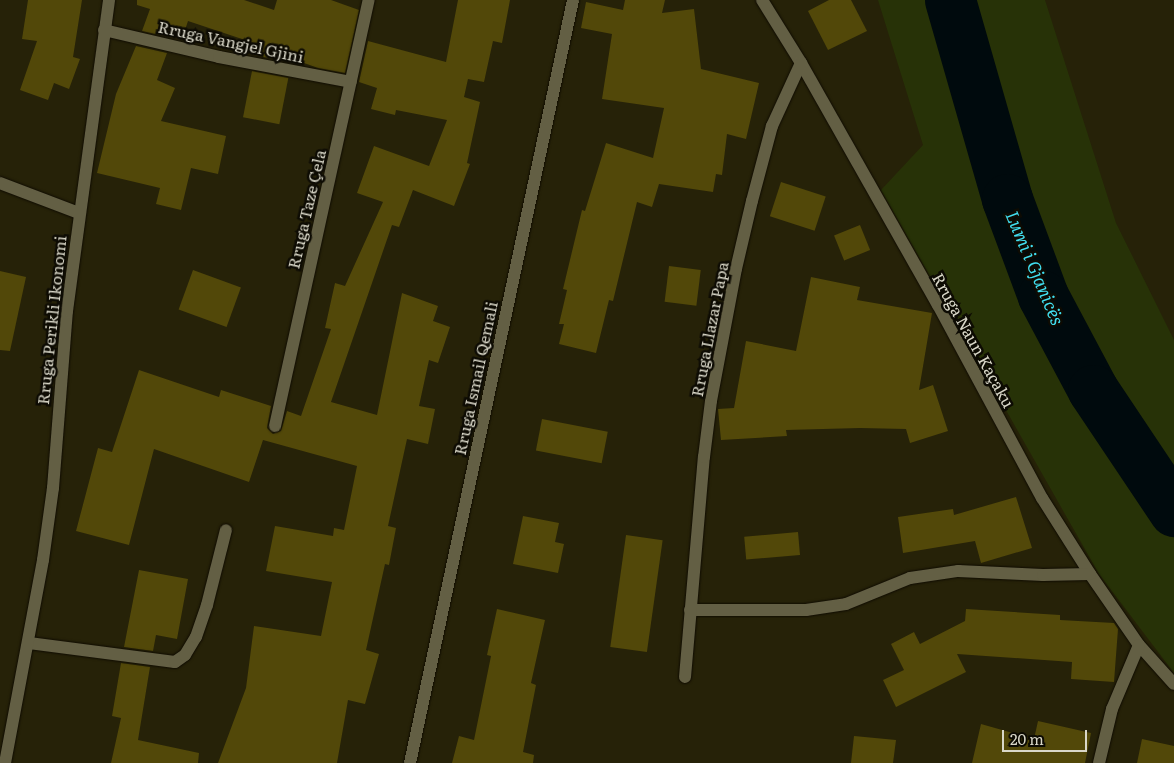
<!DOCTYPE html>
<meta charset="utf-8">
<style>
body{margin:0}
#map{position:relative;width:1174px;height:763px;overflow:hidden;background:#262208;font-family:Literata,serif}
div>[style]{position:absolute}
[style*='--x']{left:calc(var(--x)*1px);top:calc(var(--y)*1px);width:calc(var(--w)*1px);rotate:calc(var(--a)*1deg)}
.green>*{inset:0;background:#273207}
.river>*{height:51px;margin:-25.5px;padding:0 25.5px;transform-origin:25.5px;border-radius:25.5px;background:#000a0d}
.building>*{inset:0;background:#524809;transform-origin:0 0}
.roads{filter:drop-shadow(0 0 1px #0f0b00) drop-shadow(0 0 1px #0f0b00)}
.minor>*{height:12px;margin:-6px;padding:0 6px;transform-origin:6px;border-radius:6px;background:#635f44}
span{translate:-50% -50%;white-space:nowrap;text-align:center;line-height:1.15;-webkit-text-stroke:5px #0d0b03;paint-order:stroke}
.street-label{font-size:16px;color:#d9d7c8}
.water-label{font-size:18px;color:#41deef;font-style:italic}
.scale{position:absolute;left:1002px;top:730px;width:85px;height:22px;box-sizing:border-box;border:2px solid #d9d7c8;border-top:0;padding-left:6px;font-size:15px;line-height:18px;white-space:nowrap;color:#d9d7c8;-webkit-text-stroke:4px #0d0b03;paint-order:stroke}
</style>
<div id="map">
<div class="green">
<i style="clip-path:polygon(878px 0,1045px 0,1116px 223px,1174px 340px,1174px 673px,1099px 574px,881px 190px,923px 145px)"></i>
</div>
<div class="river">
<i style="--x:950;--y:0;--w:207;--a:74"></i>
<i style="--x:1007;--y:199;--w:103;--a:69.6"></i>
<i style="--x:1043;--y:296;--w:106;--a:62"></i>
<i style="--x:1093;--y:390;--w:146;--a:56.2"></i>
</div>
<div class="building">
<i style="clip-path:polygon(28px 0,82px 0,73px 57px,80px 59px,69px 89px,54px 83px,48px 100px,20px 90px,37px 41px,22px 39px)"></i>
<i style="clip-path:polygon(137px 0,244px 0,274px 10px,277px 0,331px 0,359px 10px,345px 73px,318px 68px,290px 58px,290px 62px,253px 55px,254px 43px,188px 21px,185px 30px,178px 27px,173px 38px,142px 31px,150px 9px,137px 5px)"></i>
<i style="clip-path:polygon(458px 0,510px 0,502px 43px,493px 41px,484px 82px,468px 79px,464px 97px,480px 102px,467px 163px,470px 164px,454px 206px,413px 190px,399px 227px,392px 225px,331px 402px,377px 415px,402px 293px,438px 306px,433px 321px,450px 327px,438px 363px,429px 360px,419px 406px,435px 409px,428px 444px,407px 439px,388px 526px,396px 528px,389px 565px,385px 564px,366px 650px,379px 654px,365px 704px,348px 700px,337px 763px,218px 763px,246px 688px,254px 626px,321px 636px,332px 582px,266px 571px,275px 526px,333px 536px,334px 528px,344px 530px,357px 466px,263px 440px,249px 482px,154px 449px,129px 545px,76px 531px,98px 448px,112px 452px,139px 370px,219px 397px,221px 390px,271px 406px,267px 428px,273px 434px,281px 431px,287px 411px,301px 416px,331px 329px,325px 328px,335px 283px,345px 286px,383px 202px,357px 193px,374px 146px,429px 166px,447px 120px,396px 110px,395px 115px,371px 109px,377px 88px,359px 82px,368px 41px,446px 62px)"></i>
<i style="clip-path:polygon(625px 0,665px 0,662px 13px,694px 9px,701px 69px,759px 83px,746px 139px,727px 134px,722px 175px,716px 174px,713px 192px,659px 184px,652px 207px,637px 202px,613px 301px,609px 300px,596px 353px,559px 344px,564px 324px,559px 324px,567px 290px,563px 289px,582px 210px,585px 211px,606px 143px,653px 158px,664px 108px,602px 99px,612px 34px,581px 28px,586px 2px,623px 10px)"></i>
<i style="clip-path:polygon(829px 0,851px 0,867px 31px,828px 50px,808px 11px)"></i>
<i style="clip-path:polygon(136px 46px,167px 53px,157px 80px,175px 88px,161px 121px,226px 136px,218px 174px,191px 168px,181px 210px,156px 204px,160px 188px,97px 173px,116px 94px)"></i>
<i style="left:252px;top:71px;width:37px;height:47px;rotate:11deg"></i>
<i style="left:781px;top:182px;width:47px;height:36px;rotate:18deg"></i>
<i style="left:860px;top:225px;width:27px;height:28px;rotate:68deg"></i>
<i style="left:669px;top:266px;width:32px;height:36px;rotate:7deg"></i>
<i style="left:193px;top:270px;width:51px;height:42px;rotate:20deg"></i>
<i style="clip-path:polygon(0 271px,26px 277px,10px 351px,0 350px)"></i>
<i style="clip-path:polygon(811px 277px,860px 287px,857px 300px,932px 313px,919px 390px,933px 385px,948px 431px,910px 443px,906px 429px,860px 428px,786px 430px,787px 436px,721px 440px,718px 409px,734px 408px,746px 341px,796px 351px)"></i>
<i style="left:542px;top:419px;width:67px;height:32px;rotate:11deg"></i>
<i style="clip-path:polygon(1016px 497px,1032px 548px,981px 563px,975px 541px,903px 553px,898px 517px,953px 509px,954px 515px)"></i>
<i style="clip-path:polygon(523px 516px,559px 523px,555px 542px,564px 544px,558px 573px,513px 564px)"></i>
<i style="left:798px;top:532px;width:23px;height:54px;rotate:85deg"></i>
<i style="left:626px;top:535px;width:37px;height:113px;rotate:8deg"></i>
<i style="clip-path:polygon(139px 570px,188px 579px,177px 639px,156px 635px,153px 651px,124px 647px)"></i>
<i style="clip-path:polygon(497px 609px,545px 620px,531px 683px,536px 685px,523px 752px,534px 755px,533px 763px,452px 763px,459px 736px,474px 740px,491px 656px,487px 655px)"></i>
<i style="clip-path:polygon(966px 609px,1060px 615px,1060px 620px,1114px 623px,1118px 629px,1114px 682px,1071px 679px,1072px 662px,957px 654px,966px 672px,896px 707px,883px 680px,904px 670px,891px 644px,914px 632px,920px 644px,965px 621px)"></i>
<i style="clip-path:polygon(121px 663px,150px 667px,138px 740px,199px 753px,198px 763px,111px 763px,121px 718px,112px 716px)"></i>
<i style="clip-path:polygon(1038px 721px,1091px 733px,1085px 763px,972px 763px,981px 724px,1034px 739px)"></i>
<i style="clip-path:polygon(854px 736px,896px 740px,893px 763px,851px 763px)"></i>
<i style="clip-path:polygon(1142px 739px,1174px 746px,1174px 763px,1137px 763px)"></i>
</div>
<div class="roads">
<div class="minor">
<i style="--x:762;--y:0;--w:74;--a:58.2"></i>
<i style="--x:801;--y:63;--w:278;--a:60.5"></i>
<i style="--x:938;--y:305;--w:219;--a:61.7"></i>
<i style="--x:1042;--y:498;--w:90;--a:57.7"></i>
<i style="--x:1090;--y:574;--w:86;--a:55.4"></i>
<i style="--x:1139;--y:645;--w:52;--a:48.1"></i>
<i style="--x:104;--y:30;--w:118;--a:13.2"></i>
<i style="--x:219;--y:57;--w:134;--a:10.7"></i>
<i style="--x:0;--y:183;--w:85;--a:20.8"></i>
<i style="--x:275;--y:426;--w:436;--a:-77.6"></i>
<i style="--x:690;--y:610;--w:116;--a:0"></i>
<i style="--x:806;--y:610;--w:40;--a:-8.5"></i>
<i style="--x:846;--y:604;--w:69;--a:-22.1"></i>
<i style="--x:910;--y:578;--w:49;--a:-8.3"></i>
<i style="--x:958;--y:571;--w:85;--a:2.7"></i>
<i style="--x:1043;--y:575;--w:47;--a:-1.2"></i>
<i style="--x:29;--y:643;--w:147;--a:7.4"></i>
<i style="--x:175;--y:662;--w:12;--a:-35"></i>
<i style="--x:185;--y:655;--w:21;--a:-59"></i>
<i style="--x:196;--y:637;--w:34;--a:-71"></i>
<i style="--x:207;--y:605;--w:77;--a:-75.8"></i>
<i style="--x:685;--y:677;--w:221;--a:-85.1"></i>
<i style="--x:704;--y:457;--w:56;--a:-82.9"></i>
<i style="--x:711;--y:401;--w:134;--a:-79.3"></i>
<i style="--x:736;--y:269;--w:70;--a:-76.8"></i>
<i style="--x:752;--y:201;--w:78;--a:-75.1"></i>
<i style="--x:772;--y:126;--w:69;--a:-65.3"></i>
<i style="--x:5;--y:763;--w:207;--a:-79.4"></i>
<i style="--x:43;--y:560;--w:73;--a:-82.1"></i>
<i style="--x:53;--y:488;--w:178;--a:-85.5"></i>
<i style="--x:67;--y:311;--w:314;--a:-82.3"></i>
<i style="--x:410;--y:763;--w:780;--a:-77.94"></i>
<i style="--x:1099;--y:763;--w:56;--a:-76.5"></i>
<i style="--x:1112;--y:709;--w:69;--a:-67.1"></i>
</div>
</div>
<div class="street-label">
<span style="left:231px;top:41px;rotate:12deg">Rruga Vangjel Gjini</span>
<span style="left:306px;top:209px;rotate:-77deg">Rruga Taze Çela</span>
<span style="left:51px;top:320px;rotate:-84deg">Rruga Perikli Ikonomi</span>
<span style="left:709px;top:329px;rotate:-79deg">Rruga Llazar Papa</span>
<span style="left:974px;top:340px;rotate:61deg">Rruga Naun Kaçaku</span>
<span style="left:475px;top:378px;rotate:-78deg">Rruga Ismail Qemali</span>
</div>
<div class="water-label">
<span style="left:1035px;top:268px;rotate:67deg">Lumi i Gjanicës</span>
</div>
<div class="scale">20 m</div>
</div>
